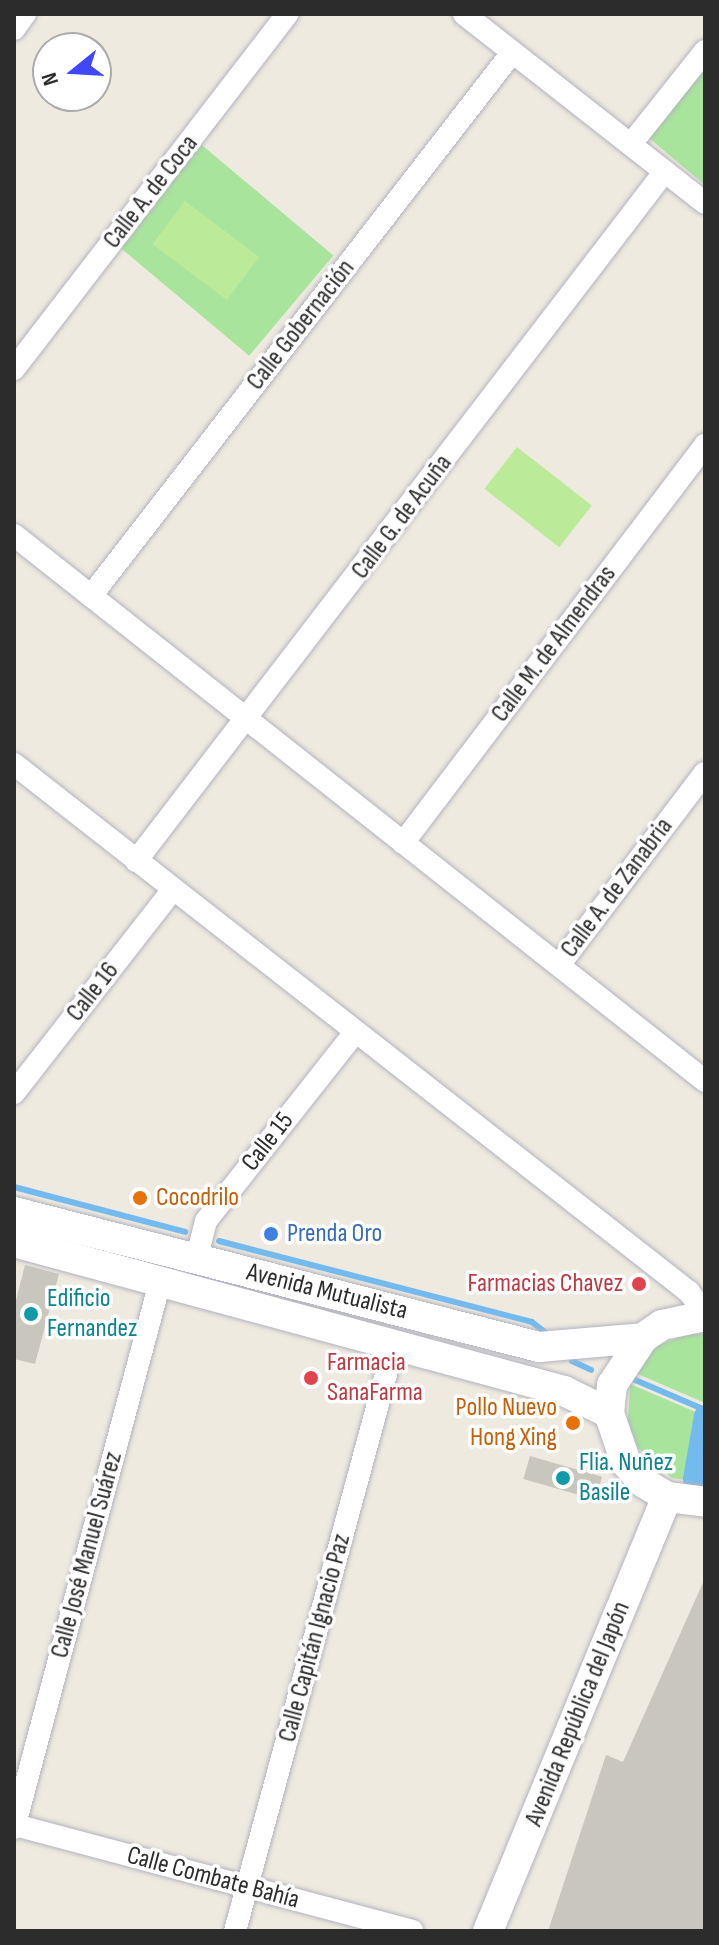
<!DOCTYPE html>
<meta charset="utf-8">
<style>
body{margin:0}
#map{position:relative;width:719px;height:1945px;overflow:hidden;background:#eeeadf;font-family:"Sofia Sans Condensed",sans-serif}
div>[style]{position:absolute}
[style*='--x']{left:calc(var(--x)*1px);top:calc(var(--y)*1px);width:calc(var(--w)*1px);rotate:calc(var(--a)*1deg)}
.green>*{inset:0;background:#a9e49c;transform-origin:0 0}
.pitch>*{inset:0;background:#bbeb98;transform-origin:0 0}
.stream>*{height:6px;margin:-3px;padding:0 3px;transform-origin:3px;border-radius:3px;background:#73bbef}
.canal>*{height:22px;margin:-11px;padding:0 11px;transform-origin:11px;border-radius:11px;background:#73bbef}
.building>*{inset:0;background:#c9c6be;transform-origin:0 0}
.roads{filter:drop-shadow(0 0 2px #b2b3c0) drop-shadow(0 0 2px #b2b3c0)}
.street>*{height:22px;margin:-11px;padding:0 11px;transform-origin:11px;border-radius:11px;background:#fff}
.secondary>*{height:30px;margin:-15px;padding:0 15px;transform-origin:15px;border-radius:15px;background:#fff}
.dots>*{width:22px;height:22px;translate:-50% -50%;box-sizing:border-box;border:4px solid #fff;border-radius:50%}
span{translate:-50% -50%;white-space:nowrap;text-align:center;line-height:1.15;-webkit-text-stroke:7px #fff;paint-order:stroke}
.street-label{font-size:26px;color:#2c2c2c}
.food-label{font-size:26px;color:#c56008}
.left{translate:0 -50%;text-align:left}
.right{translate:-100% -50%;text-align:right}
.shop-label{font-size:26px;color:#366cbe}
.health-label{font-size:26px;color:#be3a42}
.culture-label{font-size:26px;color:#0d838f}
.frame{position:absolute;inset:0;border:16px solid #2c2c2c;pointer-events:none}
.north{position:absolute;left:32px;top:32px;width:80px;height:80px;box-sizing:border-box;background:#fff;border:2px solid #ababab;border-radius:50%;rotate:252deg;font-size:22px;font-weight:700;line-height:32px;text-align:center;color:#2c2c2c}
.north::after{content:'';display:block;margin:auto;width:28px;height:36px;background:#4046f9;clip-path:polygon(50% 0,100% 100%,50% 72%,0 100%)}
</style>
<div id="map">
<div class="green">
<i style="clip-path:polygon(705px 59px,705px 185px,649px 138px)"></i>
<i style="left:197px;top:141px;width:178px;height:131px;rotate:40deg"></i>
<i style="clip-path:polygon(688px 1334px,705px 1334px,705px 1403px,631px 1371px,657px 1346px)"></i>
<i style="clip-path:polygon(630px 1384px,705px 1416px,705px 1483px,672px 1478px,638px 1448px,628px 1421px)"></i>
</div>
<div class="pitch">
<i style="left:185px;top:201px;width:93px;height:54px;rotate:37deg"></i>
<i style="left:517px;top:447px;width:95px;height:53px;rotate:38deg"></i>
</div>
<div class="stream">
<i style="--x:14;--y:1187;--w:177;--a:14.7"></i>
<i style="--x:219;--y:1241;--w:323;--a:14.5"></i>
<i style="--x:532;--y:1322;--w:16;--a:38"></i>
<i style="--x:572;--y:1361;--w:21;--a:25"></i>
<i style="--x:633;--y:1379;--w:78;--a:23.3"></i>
</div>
<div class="canal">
<i style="--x:694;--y:1479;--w:64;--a:-80.1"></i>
</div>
<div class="building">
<i style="clip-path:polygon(25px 1265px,59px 1274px,35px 1364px,14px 1359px,14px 1308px)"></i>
<i style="left:530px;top:1456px;width:75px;height:24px;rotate:16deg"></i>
<i style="clip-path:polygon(705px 1578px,705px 1931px,548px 1931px,606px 1755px,623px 1762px)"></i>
</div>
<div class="roads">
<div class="street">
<i style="--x:464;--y:14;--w:306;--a:38.1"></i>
<i style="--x:14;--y:29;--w:19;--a:-54"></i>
<i style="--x:631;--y:144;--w:119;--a:-51.5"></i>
<i style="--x:14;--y:369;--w:448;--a:-52.4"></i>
<i style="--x:14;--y:535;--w:881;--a:38.31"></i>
<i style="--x:91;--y:596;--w:686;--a:-52.23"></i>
<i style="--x:14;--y:764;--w:857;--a:38.03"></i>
<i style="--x:689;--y:1292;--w:26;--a:53"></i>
<i style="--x:403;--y:843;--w:500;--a:-52.8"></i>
<i style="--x:136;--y:861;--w:869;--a:-52.52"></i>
<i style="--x:559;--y:965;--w:241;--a:-52.8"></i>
<i style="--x:14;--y:1093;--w:256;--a:-52"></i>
<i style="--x:196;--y:1260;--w:40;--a:-75.6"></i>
<i style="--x:206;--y:1221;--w:241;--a:-51.7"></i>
<i style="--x:15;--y:1825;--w:411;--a:14.9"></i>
<i style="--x:14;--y:1828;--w:565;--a:-75.03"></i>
<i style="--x:235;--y:1931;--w:607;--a:-74.82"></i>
</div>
<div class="secondary">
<i style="--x:14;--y:1212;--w:542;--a:14.42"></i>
<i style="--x:539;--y:1347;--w:104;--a:-4.9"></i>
<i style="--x:14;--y:1242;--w:570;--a:15.16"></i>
<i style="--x:564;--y:1391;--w:50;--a:26.1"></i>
<i style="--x:705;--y:1316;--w:44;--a:168.2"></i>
<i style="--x:662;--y:1325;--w:23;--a:146"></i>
<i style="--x:643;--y:1338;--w:56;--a:123.4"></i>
<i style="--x:612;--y:1385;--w:28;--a:96"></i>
<i style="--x:609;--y:1413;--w:53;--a:71.2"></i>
<i style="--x:626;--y:1463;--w:27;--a:48"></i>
<i style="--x:644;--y:1483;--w:27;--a:31"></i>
<i style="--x:667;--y:1497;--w:38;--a:7"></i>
<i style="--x:488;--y:1931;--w:469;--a:-67.6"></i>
</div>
</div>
<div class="dots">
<i style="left:140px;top:1198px;background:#e8710a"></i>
<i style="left:271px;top:1234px;background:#3f7fe0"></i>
<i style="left:639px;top:1284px;background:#e0444e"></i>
<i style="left:31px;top:1314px;background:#0f9aa8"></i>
<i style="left:311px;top:1378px;background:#e0444e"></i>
<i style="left:573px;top:1423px;background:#e8710a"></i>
<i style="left:563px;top:1478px;background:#0f9aa8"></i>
</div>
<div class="street-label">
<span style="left:151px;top:192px;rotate:-52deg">Calle A. de Coca</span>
<span style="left:301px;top:325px;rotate:-52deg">Calle Gobernación</span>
<span style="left:402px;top:517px;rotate:-53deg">Calle G. de Acuña</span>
<span style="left:554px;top:644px;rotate:-53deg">Calle M. de Almendras</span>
<span style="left:617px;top:888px;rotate:-53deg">Calle A. de Zanabria</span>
<span style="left:93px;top:992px;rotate:-52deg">Calle 16</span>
<span style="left:268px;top:1142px;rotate:-52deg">Calle 15</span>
<span style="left:327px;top:1292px;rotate:14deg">Avenida Mutualista</span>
<span style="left:87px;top:1555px;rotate:-75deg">Calle José Manuel Suárez</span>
<span style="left:315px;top:1638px;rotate:-75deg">Calle Capitán Ignacio Paz</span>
<span style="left:578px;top:1714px;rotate:-68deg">Avenida República del Japón</span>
<span style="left:213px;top:1878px;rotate:15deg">Calle Combate Bahía</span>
</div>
<div class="food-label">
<span class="left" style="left:156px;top:1198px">Cocodrilo</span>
<span class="right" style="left:557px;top:1423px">Pollo Nuevo<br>Hong Xing</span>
</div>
<div class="shop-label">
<span class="left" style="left:287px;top:1234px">Prenda Oro</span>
</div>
<div class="health-label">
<span class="right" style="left:623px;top:1284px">Farmacias Chavez</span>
<span class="left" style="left:327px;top:1378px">Farmacia<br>SanaFarma</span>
</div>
<div class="culture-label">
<span class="left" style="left:47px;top:1314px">Edificio<br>Fernandez</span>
<span class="left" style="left:579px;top:1478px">Flia. Nuñez<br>Basile</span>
</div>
<div class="frame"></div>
<div class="north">N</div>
</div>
